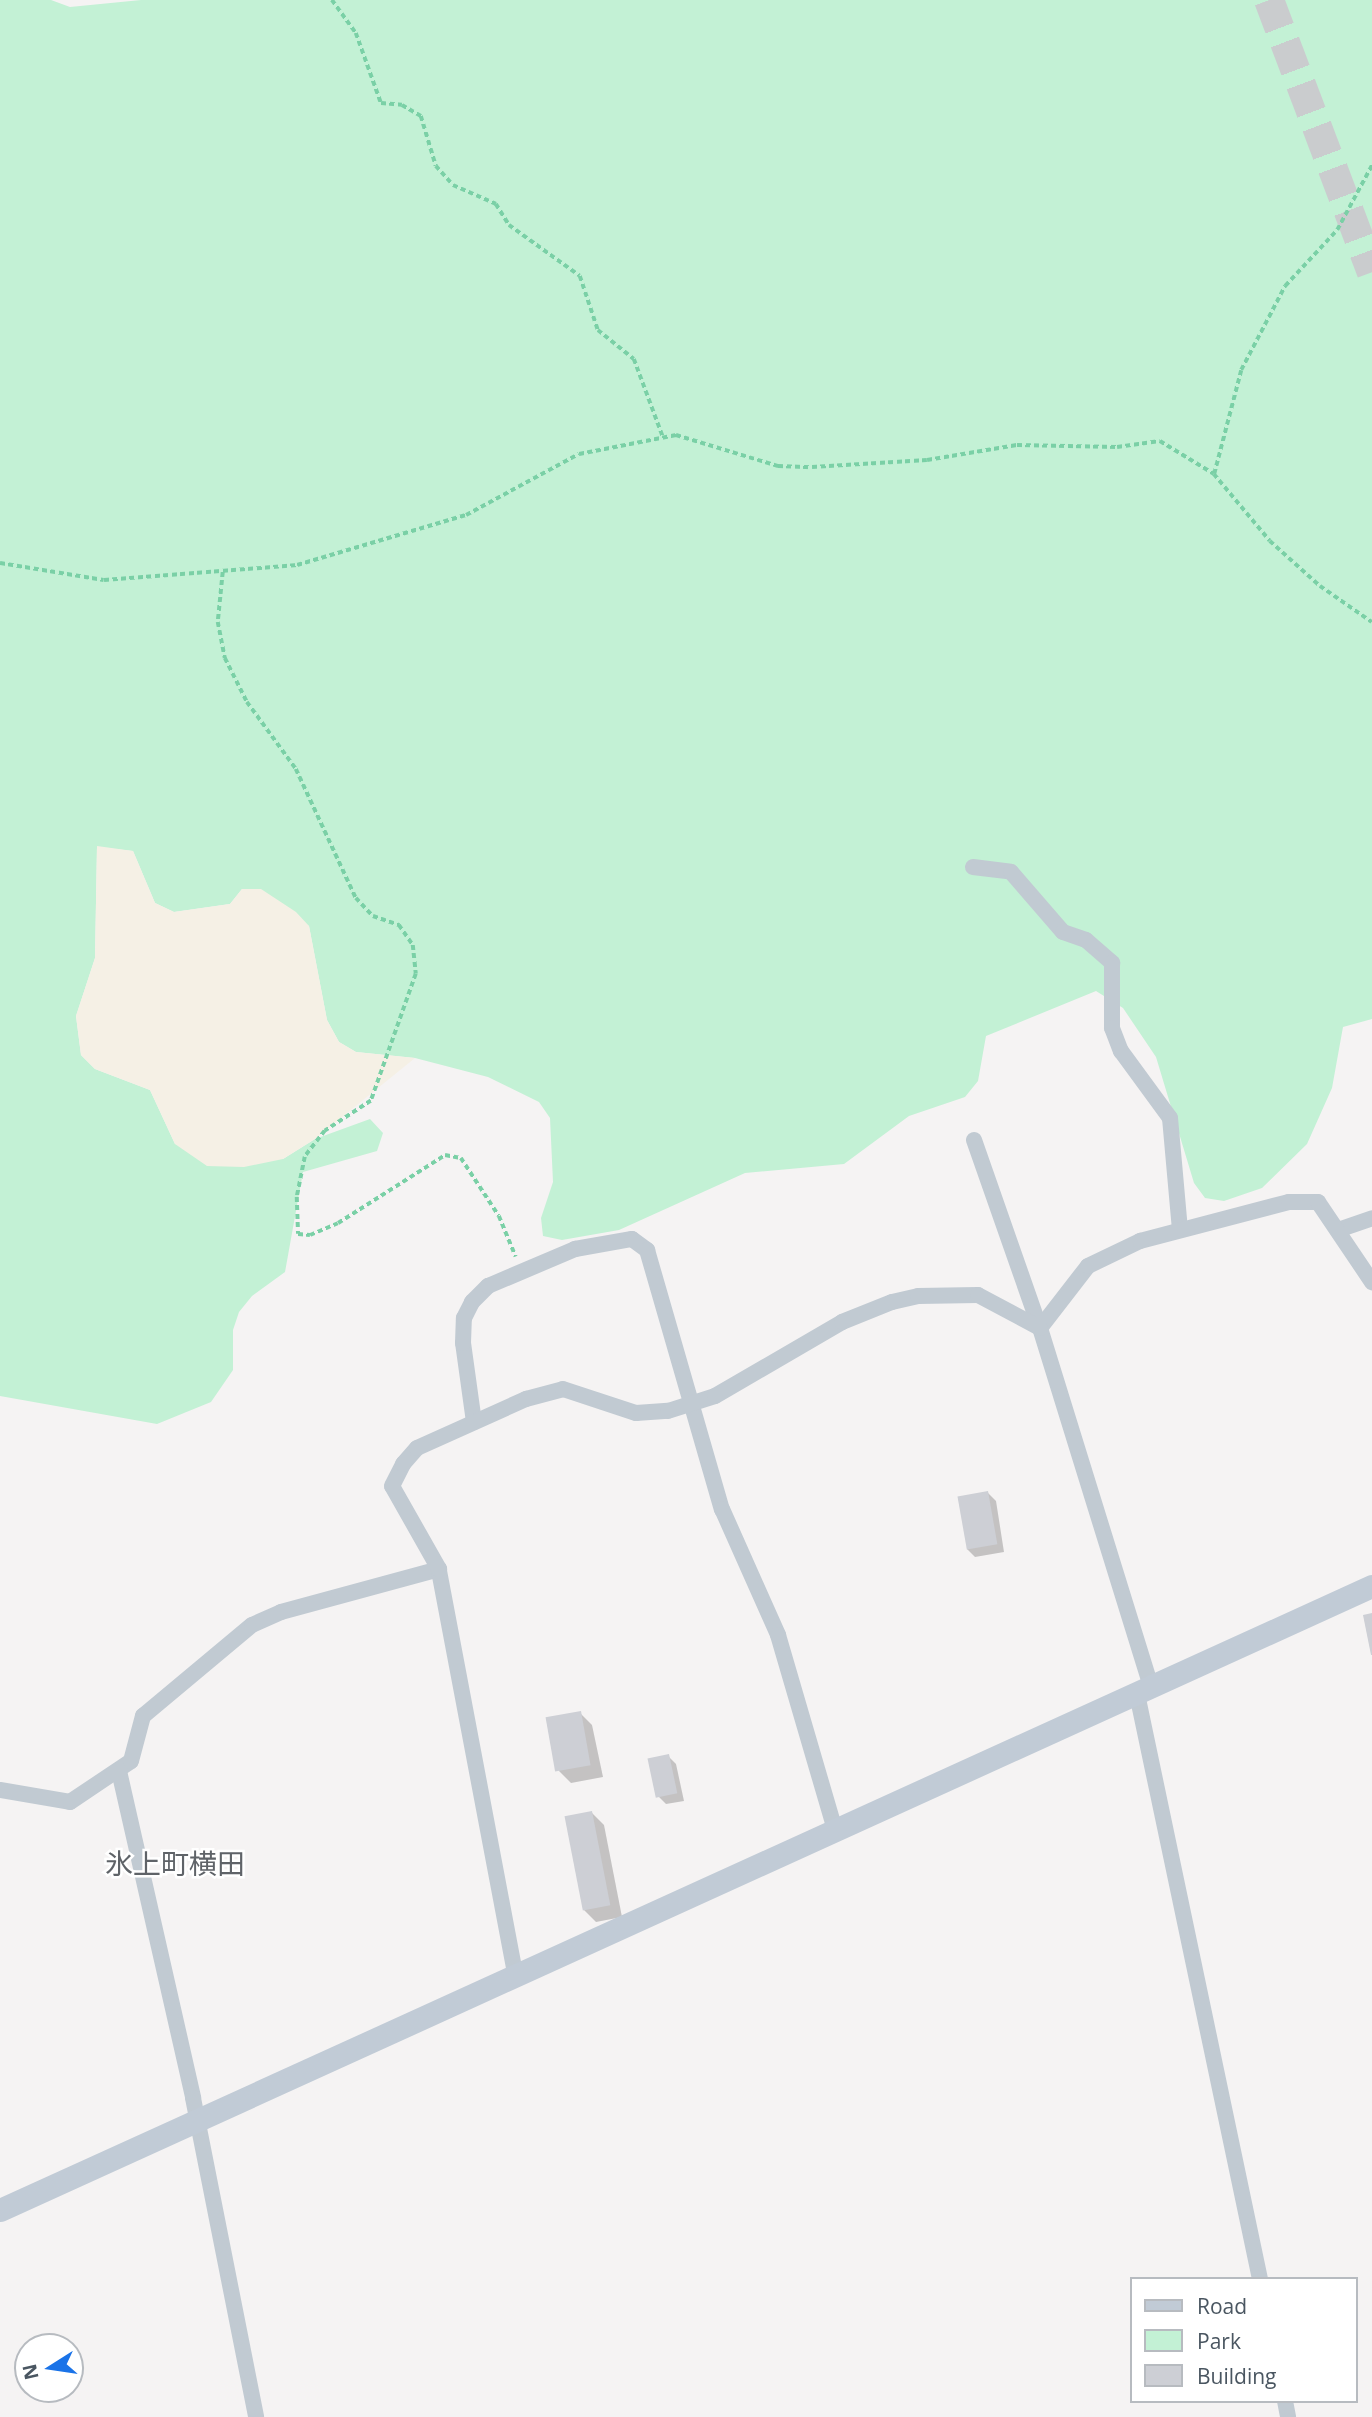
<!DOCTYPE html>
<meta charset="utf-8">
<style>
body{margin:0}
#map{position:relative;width:1372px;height:2417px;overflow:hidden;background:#f5f3f3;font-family:"Open Sans","Noto Sans JP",sans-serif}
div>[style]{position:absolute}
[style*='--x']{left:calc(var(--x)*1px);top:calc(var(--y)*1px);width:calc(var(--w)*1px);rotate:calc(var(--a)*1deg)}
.green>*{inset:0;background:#c3f1d5}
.sand>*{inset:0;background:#f5f0e5}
.shadow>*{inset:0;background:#0003}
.building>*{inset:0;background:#cdcfd5;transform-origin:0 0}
.highway-tunnel>*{height:30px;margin-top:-15px;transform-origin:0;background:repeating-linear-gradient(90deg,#caccce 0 30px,transparent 0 45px)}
.path>*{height:3.5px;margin-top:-1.75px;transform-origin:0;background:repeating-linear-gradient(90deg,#7ad0a6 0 5px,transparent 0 8.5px)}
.street>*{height:16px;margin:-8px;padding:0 8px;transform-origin:8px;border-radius:8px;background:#c1cad2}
.secondary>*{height:23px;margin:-11.5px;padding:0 11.5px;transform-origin:11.5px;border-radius:11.5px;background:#c1cbd6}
span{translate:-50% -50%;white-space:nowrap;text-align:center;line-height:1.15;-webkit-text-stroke:5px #fff;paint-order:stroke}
.quarter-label{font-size:28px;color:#5f6368}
.legend{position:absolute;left:1130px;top:2277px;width:228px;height:126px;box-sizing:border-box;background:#fff;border:2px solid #b7bbc0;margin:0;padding:9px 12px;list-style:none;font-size:21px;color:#4a5661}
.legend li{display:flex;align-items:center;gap:14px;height:35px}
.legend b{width:35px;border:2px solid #b7bbc0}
.north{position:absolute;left:14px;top:2333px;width:70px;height:70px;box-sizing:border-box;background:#fff;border:2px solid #b7bbc0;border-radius:50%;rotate:258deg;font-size:19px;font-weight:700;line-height:28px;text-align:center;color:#4a5661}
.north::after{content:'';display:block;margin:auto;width:24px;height:32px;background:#1a73e8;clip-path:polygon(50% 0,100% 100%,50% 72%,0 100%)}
</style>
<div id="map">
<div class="green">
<i style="clip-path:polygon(0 0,51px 0,70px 7px,141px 0,1372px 0,1372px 1019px,1343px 1027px,1332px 1088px,1307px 1144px,1262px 1188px,1224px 1201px,1205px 1198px,1194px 1183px,1156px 1057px,1123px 1008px,1096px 991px,986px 1036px,978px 1081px,965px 1097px,909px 1116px,844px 1164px,745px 1173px,619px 1230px,562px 1240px,543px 1236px,541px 1218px,553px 1182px,550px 1118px,539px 1102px,488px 1077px,415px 1058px,356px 1052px,339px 1042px,327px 1020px,309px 926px,242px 889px,230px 904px,174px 912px,155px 903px,133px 851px,97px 847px,95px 958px,76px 1016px,81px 1055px,95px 1069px,150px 1090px,175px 1144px,283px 1159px,315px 1139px,370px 1119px,383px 1133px,377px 1151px,303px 1172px,285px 1272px,252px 1296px,239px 1312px,233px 1330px,233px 1370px,211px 1402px,157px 1424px,0 1396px)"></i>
</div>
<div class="sand">
<i style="clip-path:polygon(97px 846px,133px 851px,155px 903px,174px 912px,230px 904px,242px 889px,261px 889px,296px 912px,309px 926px,327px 1020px,339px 1042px,356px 1052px,415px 1058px,315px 1139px,283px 1159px,244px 1167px,207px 1166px,175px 1144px,150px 1090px,95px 1069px,81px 1055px,76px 1016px,95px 958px)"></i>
</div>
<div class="shadow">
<i style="clip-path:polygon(988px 1493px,996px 1501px,1004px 1552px,975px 1557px,967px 1549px)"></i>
<i style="clip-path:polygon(580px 1713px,592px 1725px,603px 1777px,571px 1783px,559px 1771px)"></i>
<i style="clip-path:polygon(668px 1756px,676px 1764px,684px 1801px,666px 1804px,658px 1796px)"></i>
<i style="clip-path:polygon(592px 1813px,604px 1825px,622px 1917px,596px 1922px,584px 1910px)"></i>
</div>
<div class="building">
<i style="left:988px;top:1491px;width:54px;height:31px;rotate:80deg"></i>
<i style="clip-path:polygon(1372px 1613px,1372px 1655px,1371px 1655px,1363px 1615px)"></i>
<i style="left:581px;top:1711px;width:55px;height:36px;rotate:80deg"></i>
<i style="left:669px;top:1754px;width:40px;height:22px;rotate:78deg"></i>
<i style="left:592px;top:1811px;width:96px;height:28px;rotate:79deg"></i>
</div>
<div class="highway-tunnel">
<i style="--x:1269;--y:0;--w:291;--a:69.3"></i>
</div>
<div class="path">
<i style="--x:332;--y:0;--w:41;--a:54"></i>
<i style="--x:356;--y:33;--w:74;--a:70.3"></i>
<i style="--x:381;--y:103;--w:21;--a:5"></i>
<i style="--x:402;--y:105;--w:22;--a:30"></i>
<i style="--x:421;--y:116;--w:52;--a:73.3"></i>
<i style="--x:436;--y:166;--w:25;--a:48"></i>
<i style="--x:453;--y:185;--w:47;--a:23.8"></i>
<i style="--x:496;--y:204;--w:25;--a:58"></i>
<i style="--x:509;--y:225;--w:87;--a:35.7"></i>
<i style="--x:580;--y:276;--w:57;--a:71.6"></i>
<i style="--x:598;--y:330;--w:46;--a:38.9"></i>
<i style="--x:634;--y:359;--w:83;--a:69.6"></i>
<i style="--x:1214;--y:474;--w:107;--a:-75.4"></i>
<i style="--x:1241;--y:370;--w:95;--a:-62.4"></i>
<i style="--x:1285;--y:286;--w:76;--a:-47.1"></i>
<i style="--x:1337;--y:230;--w:74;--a:-61.7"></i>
<i style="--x:0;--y:563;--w:105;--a:9.3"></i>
<i style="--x:104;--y:580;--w:194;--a:-4.4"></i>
<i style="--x:297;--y:565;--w:176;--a:-16.5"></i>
<i style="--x:466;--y:515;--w:128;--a:-28.4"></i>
<i style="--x:579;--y:454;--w:99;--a:-11.1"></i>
<i style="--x:676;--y:435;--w:107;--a:16.9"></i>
<i style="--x:778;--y:466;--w:34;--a:2"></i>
<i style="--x:812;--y:467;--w:115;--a:-3.5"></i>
<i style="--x:927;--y:460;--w:91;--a:-9.5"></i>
<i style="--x:1017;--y:445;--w:100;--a:1.1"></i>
<i style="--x:1117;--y:447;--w:43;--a:-7.9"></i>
<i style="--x:1160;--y:441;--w:63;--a:31.4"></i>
<i style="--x:1214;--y:474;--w:87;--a:50.1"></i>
<i style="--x:1270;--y:541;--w:67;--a:42"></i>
<i style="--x:1320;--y:586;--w:63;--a:34.7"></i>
<i style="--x:223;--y:572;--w:50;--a:95.7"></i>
<i style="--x:218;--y:622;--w:37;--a:79"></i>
<i style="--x:225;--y:658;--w:49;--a:63.4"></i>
<i style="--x:247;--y:702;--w:83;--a:53.8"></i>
<i style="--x:296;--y:769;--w:142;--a:65.1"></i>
<i style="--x:356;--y:898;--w:25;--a:47"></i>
<i style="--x:373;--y:916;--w:28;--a:19"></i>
<i style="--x:399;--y:925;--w:24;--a:55"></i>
<i style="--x:413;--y:945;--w:29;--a:84"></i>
<i style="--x:416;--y:974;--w:135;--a:109.5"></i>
<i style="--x:371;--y:1101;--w:55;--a:146.9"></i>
<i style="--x:325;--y:1131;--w:33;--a:128"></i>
<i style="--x:305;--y:1157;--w:41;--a:101.3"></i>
<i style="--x:297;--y:1197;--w:37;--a:88"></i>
<i style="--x:298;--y:1234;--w:12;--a:5"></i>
<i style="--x:310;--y:1235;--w:30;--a:-23"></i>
<i style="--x:338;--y:1223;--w:127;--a:-32.4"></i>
<i style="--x:445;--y:1155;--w:16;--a:11"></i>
<i style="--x:461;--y:1158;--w:69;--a:56.8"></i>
<i style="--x:499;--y:1216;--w:44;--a:67.5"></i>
</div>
<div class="street">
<i style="--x:973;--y:867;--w:38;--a:7"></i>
<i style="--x:1011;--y:872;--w:79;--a:49.1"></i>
<i style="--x:1063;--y:932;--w:24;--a:19"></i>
<i style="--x:1086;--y:940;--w:35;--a:41"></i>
<i style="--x:1112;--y:963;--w:65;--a:90"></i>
<i style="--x:1112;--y:1028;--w:25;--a:69"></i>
<i style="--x:1121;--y:1051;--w:83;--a:53.8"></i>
<i style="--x:1170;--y:1118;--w:111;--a:84.9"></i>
<i style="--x:974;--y:1140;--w:199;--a:70.7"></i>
<i style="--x:1040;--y:1328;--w:376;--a:72.8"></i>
<i style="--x:1338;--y:1230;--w:36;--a:-19"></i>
<i style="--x:1040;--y:1328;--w:78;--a:-52.3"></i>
<i style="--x:1088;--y:1266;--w:58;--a:-25.7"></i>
<i style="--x:1140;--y:1241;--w:154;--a:-14.7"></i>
<i style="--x:1289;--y:1202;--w:29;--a:0"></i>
<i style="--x:1318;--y:1202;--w:97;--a:56"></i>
<i style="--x:474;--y:1422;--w:80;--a:-97.9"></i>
<i style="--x:463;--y:1343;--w:25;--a:-88"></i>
<i style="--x:464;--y:1318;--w:18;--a:-63"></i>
<i style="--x:472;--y:1302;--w:23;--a:-45"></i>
<i style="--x:488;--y:1286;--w:95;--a:-23"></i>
<i style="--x:575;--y:1249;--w:58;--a:-10"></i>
<i style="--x:632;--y:1239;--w:19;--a:36"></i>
<i style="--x:647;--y:1250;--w:270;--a:73.9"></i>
<i style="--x:722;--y:1509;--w:138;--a:66"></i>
<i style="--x:778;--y:1635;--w:203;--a:73.7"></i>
<i style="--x:1137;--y:1694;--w:598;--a:78.13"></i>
<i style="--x:119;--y:1771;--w:335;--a:77.2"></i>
<i style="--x:193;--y:2098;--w:325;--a:78.8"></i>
<i style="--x:0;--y:1790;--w:71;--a:9.7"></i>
<i style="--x:70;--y:1802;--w:73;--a:-33.9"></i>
<i style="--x:131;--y:1761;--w:47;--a:-75.1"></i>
<i style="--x:143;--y:1716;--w:142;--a:-39.9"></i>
<i style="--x:252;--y:1625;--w:32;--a:-24"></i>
<i style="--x:281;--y:1612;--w:164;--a:-15.2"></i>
<i style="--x:515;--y:1973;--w:411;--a:-100.7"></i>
<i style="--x:439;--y:1569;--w:95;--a:-119.5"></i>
<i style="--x:392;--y:1486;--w:25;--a:-63"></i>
<i style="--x:403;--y:1464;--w:21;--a:-49"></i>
<i style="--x:417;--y:1448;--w:120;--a:-24.2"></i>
<i style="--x:526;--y:1399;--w:38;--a:-15"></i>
<i style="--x:563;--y:1389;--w:77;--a:18.2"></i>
<i style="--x:636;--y:1413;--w:32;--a:-4"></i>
<i style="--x:668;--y:1411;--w:49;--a:-17.7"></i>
<i style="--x:715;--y:1396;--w:147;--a:-30.2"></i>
<i style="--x:842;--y:1322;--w:54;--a:-21.8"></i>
<i style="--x:892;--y:1302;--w:27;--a:-13"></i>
<i style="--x:918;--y:1296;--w:60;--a:-1"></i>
<i style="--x:978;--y:1295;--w:70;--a:28"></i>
<i style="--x:1285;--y:2401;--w:16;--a:79"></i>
</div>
<div class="secondary">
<i style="--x:0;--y:2210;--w:1507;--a:-24.46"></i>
</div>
<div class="quarter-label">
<span style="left:175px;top:1863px">氷上町横田</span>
</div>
<ul class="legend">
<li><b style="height:9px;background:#c1cbd6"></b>Road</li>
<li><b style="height:19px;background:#c3f1d5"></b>Park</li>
<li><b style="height:19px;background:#cdcfd5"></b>Building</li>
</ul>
<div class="north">N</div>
</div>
